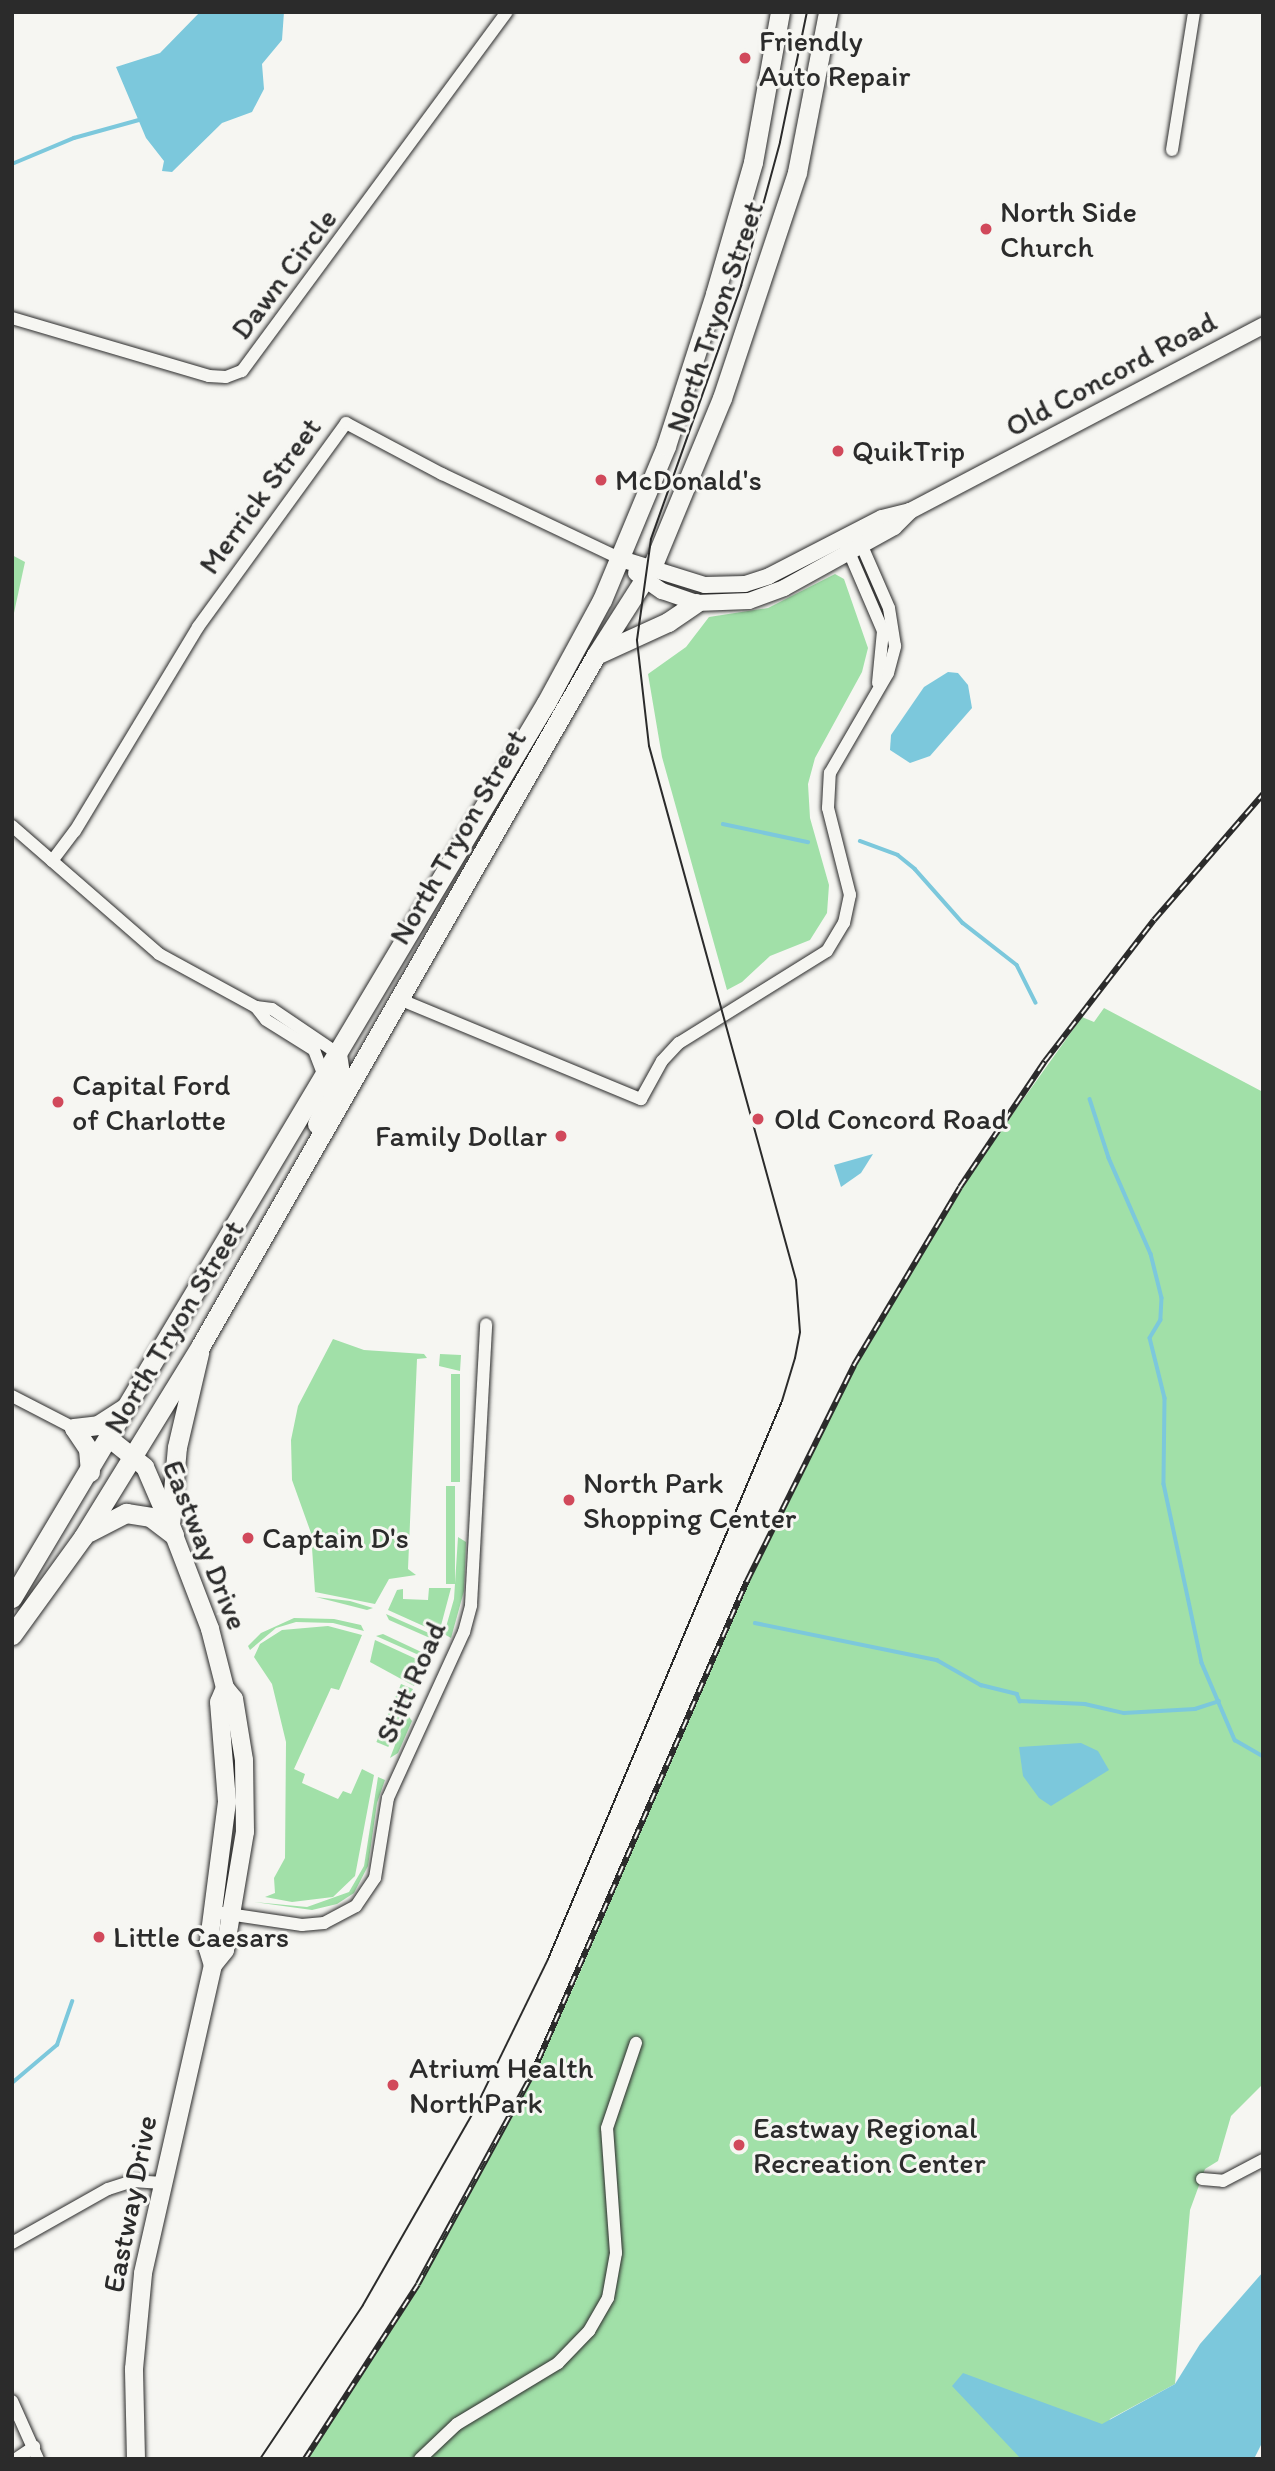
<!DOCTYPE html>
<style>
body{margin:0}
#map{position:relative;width:1275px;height:2471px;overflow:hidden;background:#f6f6f2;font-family:Itim,sans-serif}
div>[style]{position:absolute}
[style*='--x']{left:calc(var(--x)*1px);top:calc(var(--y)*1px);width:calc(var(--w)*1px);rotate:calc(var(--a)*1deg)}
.green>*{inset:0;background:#a1e0a8;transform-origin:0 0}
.water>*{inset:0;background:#7cc8dc}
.stream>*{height:3.5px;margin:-1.75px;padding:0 1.75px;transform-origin:1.75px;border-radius:1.75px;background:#7cc8dc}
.roads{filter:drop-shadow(0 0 2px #2b2b2b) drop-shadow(0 0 2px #2b2b2b)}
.minor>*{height:12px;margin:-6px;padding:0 6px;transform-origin:6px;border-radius:6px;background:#f6f6f2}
.tertiary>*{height:16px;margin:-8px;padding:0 8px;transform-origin:8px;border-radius:8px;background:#f6f6f2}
.secondary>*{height:18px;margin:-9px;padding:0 9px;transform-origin:9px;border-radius:9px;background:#f6f6f2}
.primary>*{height:19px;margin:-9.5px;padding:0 9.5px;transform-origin:9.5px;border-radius:9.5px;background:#f6f6f2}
.tram>*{height:2px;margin:-1px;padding:0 1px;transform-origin:1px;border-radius:1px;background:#2b2b2b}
.rail>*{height:6px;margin-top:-3px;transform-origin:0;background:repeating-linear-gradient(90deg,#f6f6f2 0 10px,#2b2b2b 0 20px);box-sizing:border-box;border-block:2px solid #2b2b2b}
.dots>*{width:19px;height:19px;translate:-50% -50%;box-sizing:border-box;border:4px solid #f6f6f2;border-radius:50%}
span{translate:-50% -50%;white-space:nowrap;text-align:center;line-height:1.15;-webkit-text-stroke:6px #f6f6f2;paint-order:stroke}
.poi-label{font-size:30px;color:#2b2b2b}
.left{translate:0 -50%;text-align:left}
.right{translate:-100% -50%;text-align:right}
.street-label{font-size:30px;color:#2b2b2b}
.frame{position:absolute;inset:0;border:14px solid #2b2b2b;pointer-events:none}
</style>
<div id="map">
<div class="green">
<i style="clip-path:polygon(12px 555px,25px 562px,12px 622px)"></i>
<i style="clip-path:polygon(835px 574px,844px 579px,868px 648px,862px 672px,815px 758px,808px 784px,810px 818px,829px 885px,827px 913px,810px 940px,770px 956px,742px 982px,727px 990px,662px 757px,648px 674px,686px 647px,709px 617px,768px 608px)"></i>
<i style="clip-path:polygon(1104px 1008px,1263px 1092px,1263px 2084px,1231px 2116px,1218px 2161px,1205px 2169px,1190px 2210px,1175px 2384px,1110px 2419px,1095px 2459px,305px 2459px,402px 2311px,509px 2120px,574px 1986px,759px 1554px,846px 1379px,979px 1161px,1082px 1017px,1094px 1022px)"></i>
<i style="clip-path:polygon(333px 1339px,364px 1350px,424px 1354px,427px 1358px,417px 1359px,408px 1569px,416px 1575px,389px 1579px,375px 1604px,315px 1592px,311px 1533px,292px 1480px,291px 1440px,298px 1406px)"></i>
<i style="clip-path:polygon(440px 1354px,461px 1355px,460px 1371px,439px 1366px)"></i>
<i style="left:451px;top:1374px;width:9px;height:108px"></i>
<i style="left:446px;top:1486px;width:9px;height:98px"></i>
<i style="clip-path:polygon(458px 1537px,466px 1542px,464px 1591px,451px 1638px,444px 1634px,454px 1599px)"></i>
<i style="clip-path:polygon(429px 1588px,451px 1588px,439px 1633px,388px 1610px,397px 1590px,403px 1589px,403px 1599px,428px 1600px)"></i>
<i style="clip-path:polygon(316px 1597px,350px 1601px,373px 1608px,367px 1610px)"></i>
<i style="clip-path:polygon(386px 1614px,440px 1638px,439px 1642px,389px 1620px)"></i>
<i style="clip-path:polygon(294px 1618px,334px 1619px,361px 1625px,364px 1631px,333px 1623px,296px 1622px,276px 1628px,250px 1650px,248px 1646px,261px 1633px)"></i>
<i style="clip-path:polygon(328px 1626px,362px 1635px,339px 1690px,331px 1688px,294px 1769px,305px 1774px,302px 1783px,338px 1799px,343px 1791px,351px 1794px,362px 1769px,374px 1775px,355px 1876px,333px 1897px,292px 1902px,265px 1897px,275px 1893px,274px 1878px,285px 1858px,286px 1742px,272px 1684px,254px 1657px,260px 1644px,282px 1630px)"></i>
<i style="clip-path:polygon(383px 1634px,432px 1657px,430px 1660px,376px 1636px)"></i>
<i style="clip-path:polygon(375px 1640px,425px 1663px,414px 1686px,370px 1662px)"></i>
<i style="left:401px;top:1684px;width:13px;height:63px;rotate:23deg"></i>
<i style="clip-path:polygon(407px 1714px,412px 1721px,398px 1753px,390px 1758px)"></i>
<i style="clip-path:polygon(378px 1777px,385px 1780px,377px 1803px,368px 1866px,354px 1893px,337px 1904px,312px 1910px,254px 1902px,307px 1907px,349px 1892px,364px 1866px)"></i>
</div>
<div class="water">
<i style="clip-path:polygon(200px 12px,284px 12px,282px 40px,262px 64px,264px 89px,252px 112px,222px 123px,172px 172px,162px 171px,164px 161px,146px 138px,116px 67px,160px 53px)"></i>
<i style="clip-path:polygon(948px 672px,958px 673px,968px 685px,972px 708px,930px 756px,910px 763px,890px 750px,891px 735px,924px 687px)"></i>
<i style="clip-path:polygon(873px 1154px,861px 1173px,841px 1187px,834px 1165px)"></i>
<i style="clip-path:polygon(1081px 1743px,1098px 1751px,1109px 1770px,1051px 1806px,1039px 1798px,1023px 1776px,1019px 1747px)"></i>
<i style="clip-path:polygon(1263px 2272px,1263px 2441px,1254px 2459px,1021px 2459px,952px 2386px,963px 2373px,1102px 2424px,1175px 2384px,1200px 2344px)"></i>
</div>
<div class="stream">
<i style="--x:12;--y:164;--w:67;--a:-22.8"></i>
<i style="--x:74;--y:138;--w:67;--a:-15.5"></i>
<i style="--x:723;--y:824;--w:87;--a:12"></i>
<i style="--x:860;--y:841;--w:40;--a:20.2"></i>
<i style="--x:898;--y:855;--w:22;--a:39"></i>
<i style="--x:915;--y:869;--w:72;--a:48.4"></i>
<i style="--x:963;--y:923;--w:68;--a:37.9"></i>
<i style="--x:1017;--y:965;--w:42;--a:63.4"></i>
<i style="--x:1090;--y:1099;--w:62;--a:72.1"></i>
<i style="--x:1109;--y:1158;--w:105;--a:66.4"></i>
<i style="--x:1151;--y:1254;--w:45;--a:76"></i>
<i style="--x:1162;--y:1298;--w:22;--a:93"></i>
<i style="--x:1161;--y:1320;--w:21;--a:121"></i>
<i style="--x:1150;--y:1338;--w:62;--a:76"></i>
<i style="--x:1165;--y:1398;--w:86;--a:90.7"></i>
<i style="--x:1164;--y:1484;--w:183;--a:78"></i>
<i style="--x:1202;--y:1663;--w:84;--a:66.8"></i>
<i style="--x:1235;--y:1740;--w:32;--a:30"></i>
<i style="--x:755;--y:1623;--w:186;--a:11.5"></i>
<i style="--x:937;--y:1660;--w:51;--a:29.6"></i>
<i style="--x:981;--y:1685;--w:37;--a:14"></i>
<i style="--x:1017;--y:1694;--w:8;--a:67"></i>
<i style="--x:1020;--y:1701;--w:65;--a:2.6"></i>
<i style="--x:1085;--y:1704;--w:40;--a:13"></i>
<i style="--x:1124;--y:1713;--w:71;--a:-3.2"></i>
<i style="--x:1195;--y:1709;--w:25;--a:-18"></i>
<i style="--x:12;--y:2083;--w:59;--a:-40.2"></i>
<i style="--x:57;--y:2045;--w:46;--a:-70.8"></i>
</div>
<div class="roads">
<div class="minor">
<i style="--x:1172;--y:150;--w:140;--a:-80.9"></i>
<i style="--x:12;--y:318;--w:205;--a:16.4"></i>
<i style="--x:209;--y:376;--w:17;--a:3"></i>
<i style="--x:226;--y:377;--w:17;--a:-21"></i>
<i style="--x:242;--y:371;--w:446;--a:-53.6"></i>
<i style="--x:846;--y:545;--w:94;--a:66.7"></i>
<i style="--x:883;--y:631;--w:52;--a:95.5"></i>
<i style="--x:12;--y:826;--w:195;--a:41"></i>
<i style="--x:159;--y:954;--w:111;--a:28.7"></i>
<i style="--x:256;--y:1007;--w:16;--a:7"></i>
<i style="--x:272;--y:1009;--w:78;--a:34.1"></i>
<i style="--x:52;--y:861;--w:38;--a:-53"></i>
<i style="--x:75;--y:831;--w:238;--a:-58.9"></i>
<i style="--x:198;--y:627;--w:252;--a:-54"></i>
<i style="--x:346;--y:423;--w:109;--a:28"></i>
<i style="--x:442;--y:474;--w:198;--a:25.4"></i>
<i style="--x:399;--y:999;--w:262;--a:22.5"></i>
<i style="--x:641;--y:1099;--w:43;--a:-61.1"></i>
<i style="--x:662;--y:1061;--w:25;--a:-47"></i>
<i style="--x:679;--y:1043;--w:174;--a:-31.9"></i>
<i style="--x:827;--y:951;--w:33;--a:-59"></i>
<i style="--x:844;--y:923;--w:29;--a:-78"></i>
<i style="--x:850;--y:895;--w:90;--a:-104.2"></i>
<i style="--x:828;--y:808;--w:35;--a:-87"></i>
<i style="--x:830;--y:773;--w:116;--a:-59.9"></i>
<i style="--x:888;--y:673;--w:28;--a:-75"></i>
<i style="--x:895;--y:646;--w:38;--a:-99"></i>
<i style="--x:889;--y:608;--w:77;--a:-113.6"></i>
<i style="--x:256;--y:1007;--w:16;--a:52"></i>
<i style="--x:266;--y:1020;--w:57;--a:32"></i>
<i style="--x:314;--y:1050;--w:26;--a:69"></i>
<i style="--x:12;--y:1396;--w:70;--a:27.3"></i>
<i style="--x:215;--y:1912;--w:88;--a:8.5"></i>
<i style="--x:302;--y:1925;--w:22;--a:-5"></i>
<i style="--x:324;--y:1923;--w:36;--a:-28"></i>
<i style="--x:356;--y:1906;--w:34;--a:-56"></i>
<i style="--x:375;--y:1878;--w:81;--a:-80.8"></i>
<i style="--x:388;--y:1798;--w:183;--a:-65.4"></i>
<i style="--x:464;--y:1632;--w:28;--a:-75"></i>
<i style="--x:471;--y:1605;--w:281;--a:-86.9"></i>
<i style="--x:1202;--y:2179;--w:21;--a:5"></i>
<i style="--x:1223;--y:2181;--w:45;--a:-27.7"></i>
<i style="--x:12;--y:2243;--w:110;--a:-29.4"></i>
<i style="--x:108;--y:2189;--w:26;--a:-18"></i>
<i style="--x:133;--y:2181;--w:29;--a:4"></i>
<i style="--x:12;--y:2401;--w:64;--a:65.9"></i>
<i style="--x:16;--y:2459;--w:22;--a:-34"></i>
<i style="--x:420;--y:2459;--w:51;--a:-43.4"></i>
<i style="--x:457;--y:2424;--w:118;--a:-31.1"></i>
<i style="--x:558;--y:2363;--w:45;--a:-45.9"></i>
<i style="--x:589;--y:2331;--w:38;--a:-60"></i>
<i style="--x:608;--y:2298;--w:46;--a:-79.9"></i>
<i style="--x:616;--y:2253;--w:125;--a:-94.1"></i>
<i style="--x:607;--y:2128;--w:90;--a:-71.2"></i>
</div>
<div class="tertiary">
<i style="--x:621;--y:559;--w:88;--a:17.2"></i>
<i style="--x:705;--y:585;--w:40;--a:-1.4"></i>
<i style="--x:745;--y:584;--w:25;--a:-18"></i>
<i style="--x:769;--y:576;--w:127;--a:-27.2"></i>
<i style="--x:882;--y:518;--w:29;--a:-14"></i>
<i style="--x:910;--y:511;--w:399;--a:-27.7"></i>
<i style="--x:636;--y:573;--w:32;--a:35"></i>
<i style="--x:662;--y:591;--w:36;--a:19"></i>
<i style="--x:696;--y:603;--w:53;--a:-2.2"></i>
<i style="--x:749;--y:601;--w:37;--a:-20"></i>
<i style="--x:784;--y:588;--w:126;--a:-29"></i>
<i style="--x:894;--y:527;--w:23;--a:-45"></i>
</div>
<div class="secondary">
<i style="--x:110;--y:1439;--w:45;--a:38.7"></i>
<i style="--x:145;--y:1467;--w:63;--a:66.7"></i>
<i style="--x:174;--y:1535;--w:101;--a:69"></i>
<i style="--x:210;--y:1629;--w:61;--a:75.7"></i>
<i style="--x:225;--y:1688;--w:15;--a:113"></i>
<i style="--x:219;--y:1702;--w:100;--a:85.4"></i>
<i style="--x:227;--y:1802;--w:148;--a:97.4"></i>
<i style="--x:208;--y:1949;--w:17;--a:73"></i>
<i style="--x:136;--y:2459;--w:90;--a:-91.3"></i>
<i style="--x:134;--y:2369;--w:96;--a:-84.6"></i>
<i style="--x:143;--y:2273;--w:316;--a:-77.2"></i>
<i style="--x:213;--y:1965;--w:19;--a:-51"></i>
<i style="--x:225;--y:1950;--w:120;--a:-80.4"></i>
<i style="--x:245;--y:1832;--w:72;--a:-90.8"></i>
<i style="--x:244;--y:1760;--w:62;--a:-99.3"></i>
<i style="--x:234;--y:1699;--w:14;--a:-129"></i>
</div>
<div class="primary">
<i style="--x:600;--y:653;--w:75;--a:-24.5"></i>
<i style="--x:668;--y:622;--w:34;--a:-34"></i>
<i style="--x:317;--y:1124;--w:56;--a:-65.7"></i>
<i style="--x:340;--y:1073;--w:20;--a:-99"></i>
<i style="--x:74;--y:1428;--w:24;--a:-7"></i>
<i style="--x:98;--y:1425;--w:31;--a:-33"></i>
<i style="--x:74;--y:1428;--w:25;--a:56"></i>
<i style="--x:88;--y:1449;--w:23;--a:85"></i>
<i style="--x:89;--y:1532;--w:42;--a:-27.2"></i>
<i style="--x:126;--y:1513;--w:24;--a:9"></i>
<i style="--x:150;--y:1517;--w:30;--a:37"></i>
<i style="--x:174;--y:1535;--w:11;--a:-112"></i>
<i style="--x:170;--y:1525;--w:78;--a:-84.9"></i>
<i style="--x:177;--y:1447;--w:97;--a:-76.8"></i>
<i style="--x:12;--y:1598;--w:1042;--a:-59.18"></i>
<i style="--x:546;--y:703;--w:117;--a:-61.5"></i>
<i style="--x:602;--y:600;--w:167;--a:-67.4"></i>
<i style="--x:666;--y:446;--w:160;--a:-72.1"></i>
<i style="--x:715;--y:294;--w:137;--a:-73.9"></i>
<i style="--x:753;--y:162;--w:152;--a:-79.8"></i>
<i style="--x:12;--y:1635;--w:121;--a:-54.1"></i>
<i style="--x:83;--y:1537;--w:225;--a:-58.4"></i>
<i style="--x:201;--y:1345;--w:795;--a:-60.21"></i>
<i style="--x:596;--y:655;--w:104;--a:-57.5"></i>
<i style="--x:652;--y:567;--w:183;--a:-67.5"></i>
<i style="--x:722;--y:398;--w:238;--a:-71.6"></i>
<i style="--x:797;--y:172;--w:163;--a:-79"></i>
</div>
</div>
<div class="tram">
<i style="--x:260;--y:2459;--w:185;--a:-56.2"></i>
<i style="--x:363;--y:2305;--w:221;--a:-60.2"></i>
<i style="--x:473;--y:2113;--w:171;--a:-64"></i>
<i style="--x:548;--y:1959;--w:605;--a:-67.25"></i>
<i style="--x:782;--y:1401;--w:45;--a:-73.2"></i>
<i style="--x:795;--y:1358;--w:26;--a:-79"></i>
<i style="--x:800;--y:1332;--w:52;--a:-94.4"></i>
<i style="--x:796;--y:1280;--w:554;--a:-105.39"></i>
<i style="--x:649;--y:746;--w:107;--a:-96.5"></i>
<i style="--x:637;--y:640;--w:102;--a:-82.1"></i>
<i style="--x:651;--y:539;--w:269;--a:-70.4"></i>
<i style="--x:741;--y:286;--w:149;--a:-74.8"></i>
<i style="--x:780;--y:142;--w:133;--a:-78.3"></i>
</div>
<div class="rail">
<i style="--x:305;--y:2459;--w:208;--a:-57.1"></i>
<i style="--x:418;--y:2284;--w:236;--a:-61.4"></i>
<i style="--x:531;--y:2077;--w:541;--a:-66.47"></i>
<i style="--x:747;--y:1581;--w:241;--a:-63.6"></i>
<i style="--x:854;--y:1365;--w:207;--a:-59.2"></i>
<i style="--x:960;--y:1187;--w:152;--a:-56"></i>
<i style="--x:1045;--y:1061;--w:178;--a:-52.3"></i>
<i style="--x:1154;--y:920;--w:167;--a:-49.1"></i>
</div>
<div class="dots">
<i style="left:745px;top:58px;background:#d1495b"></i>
<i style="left:986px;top:229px;background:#d1495b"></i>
<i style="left:838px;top:451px;background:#d1495b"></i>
<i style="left:601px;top:480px;background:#d1495b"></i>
<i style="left:58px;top:1102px;background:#d1495b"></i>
<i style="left:758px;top:1119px;background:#d1495b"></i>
<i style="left:561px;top:1136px;background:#d1495b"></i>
<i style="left:569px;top:1500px;background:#d1495b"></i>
<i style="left:248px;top:1538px;background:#d1495b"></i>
<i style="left:99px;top:1937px;background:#d1495b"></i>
<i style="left:393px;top:2085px;background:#d1495b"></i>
<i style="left:739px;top:2145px;background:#d1495b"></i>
</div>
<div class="poi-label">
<span class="left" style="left:759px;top:58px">Friendly<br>Auto Repair</span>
<span class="left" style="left:1000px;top:229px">North Side<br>Church</span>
<span class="left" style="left:852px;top:451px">QuikTrip</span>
<span class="left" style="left:615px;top:480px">McDonald's</span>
<span class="left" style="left:72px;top:1102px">Capital Ford<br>of Charlotte</span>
<span class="left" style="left:774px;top:1119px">Old Concord Road</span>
<span class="right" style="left:547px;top:1136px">Family Dollar</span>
<span class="left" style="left:583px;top:1500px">North Park<br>Shopping Center</span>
<span class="left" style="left:262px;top:1538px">Captain D's</span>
<span class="left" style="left:113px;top:1937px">Little Caesars</span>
<span class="left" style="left:409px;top:2085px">Atrium Health<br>NorthPark</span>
<span class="left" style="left:753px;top:2145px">Eastway Regional<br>Recreation Center</span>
</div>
<div class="street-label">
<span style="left:284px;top:274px;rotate:-53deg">Dawn Circle</span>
<span style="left:715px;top:317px;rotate:-71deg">North Tryon Street</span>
<span style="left:1111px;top:374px;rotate:-28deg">Old Concord Road</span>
<span style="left:260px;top:496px;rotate:-54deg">Merrick Street</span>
<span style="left:458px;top:837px;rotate:-60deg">North Tryon Street</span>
<span style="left:174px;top:1327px;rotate:-59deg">North Tryon Street</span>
<span style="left:205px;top:1545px;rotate:68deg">Eastway Drive</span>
<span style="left:411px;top:1682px;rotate:-66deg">Stitt Road</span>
<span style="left:130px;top:2204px;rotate:-79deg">Eastway Drive</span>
</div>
<div class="frame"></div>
</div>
